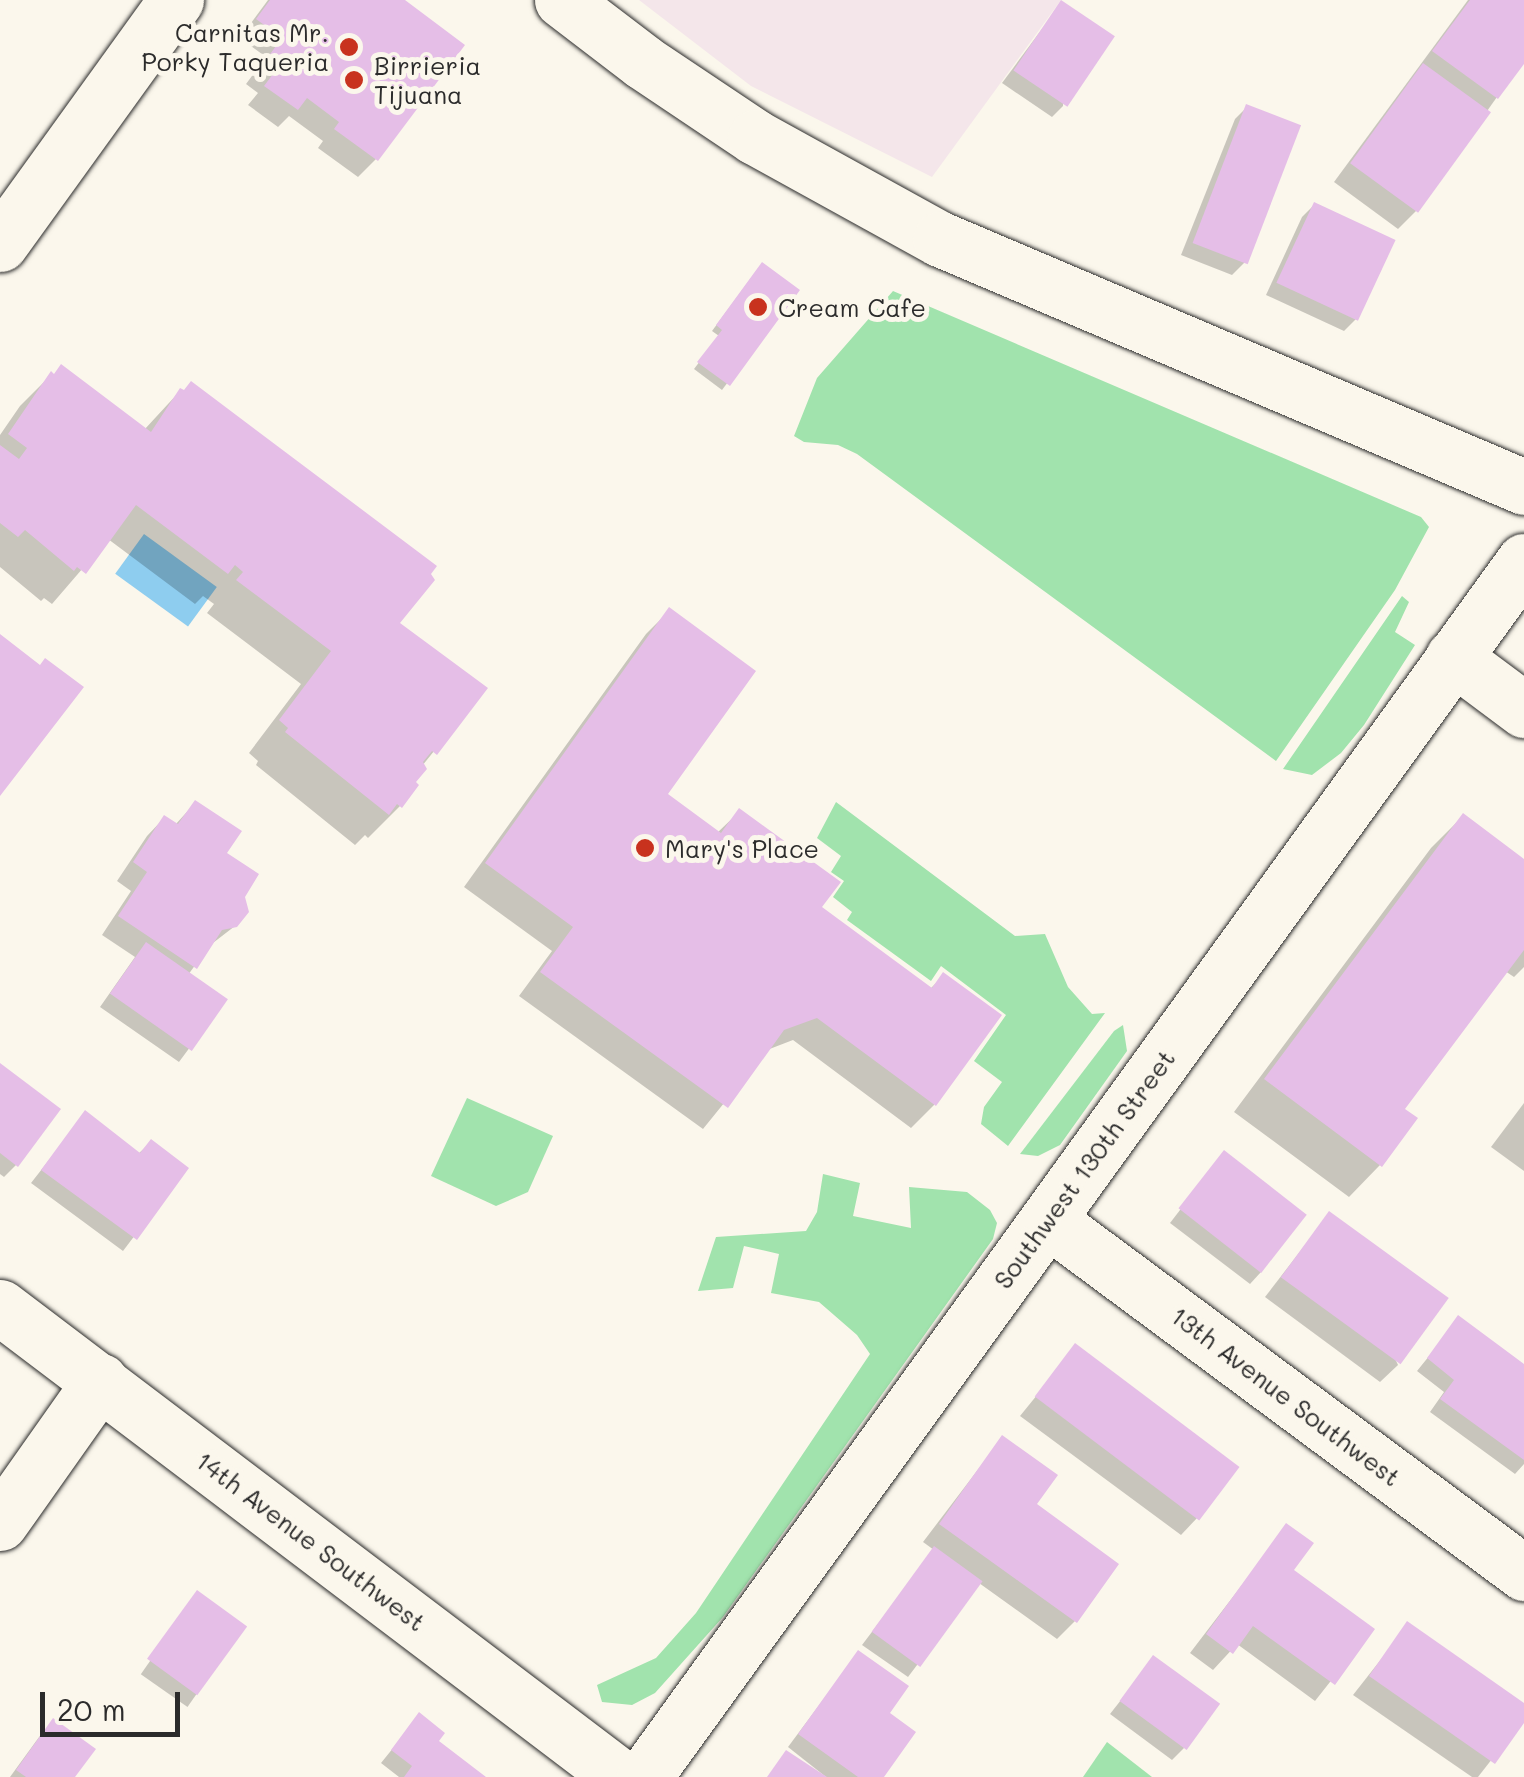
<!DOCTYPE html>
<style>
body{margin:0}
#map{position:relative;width:1524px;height:1777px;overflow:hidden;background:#fbf7ec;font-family:Mali,sans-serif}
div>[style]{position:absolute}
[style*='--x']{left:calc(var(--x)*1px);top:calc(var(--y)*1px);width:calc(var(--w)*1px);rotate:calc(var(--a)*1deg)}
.built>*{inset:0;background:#f4e6ea}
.green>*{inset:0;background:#a1e3ad}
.water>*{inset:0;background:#8ecdef;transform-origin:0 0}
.shadow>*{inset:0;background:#0003;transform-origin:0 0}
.building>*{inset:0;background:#e5bee7;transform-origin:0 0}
.roads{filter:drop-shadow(0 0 2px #2b2b2b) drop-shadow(0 0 2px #2b2b2b)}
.street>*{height:55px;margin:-27.5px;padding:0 27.5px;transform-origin:27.5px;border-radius:27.5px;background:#fbf7ec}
.secondary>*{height:55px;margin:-27.5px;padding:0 27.5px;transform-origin:27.5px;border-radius:27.5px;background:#fbf7ec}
.dots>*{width:28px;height:28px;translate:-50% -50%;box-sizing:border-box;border:5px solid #fbf7ec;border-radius:50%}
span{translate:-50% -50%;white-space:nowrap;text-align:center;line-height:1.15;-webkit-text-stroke:10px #fbf7ec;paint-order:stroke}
.poi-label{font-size:25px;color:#2b2b2b}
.right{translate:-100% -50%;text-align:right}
.left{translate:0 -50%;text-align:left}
.street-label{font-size:25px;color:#2b2b2b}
.scale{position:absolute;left:40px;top:1692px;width:140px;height:45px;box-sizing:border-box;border:5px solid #2b2b2b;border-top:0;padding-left:12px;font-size:30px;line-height:35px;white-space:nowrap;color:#2b2b2b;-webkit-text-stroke:8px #fbf7ec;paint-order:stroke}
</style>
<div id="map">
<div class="built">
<i style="clip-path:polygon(639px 0,1061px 0,932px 177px,751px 86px)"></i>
</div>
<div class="green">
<i style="clip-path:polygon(893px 291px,1421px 517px,1429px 527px,1395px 590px,1276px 761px,857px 454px,838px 445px,804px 442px,794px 436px,817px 378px)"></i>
<i style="clip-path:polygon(1402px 596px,1409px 602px,1395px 632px,1415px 645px,1364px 725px,1341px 753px,1312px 775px,1283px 769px)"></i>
<i style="clip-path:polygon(836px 802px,1015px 936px,1045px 934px,1068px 987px,1092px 1014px,1105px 1013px,1008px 1146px,981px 1124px,984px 1107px,1002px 1082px,974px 1061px,1006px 1015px,941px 966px,931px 981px,847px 920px,852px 912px,833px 897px,844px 881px,831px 872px,841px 856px,817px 838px)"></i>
<i style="clip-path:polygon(1123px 1025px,1127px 1051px,1060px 1145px,1038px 1156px,1020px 1154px,1114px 1031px)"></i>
<i style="clip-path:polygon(467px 1098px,553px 1136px,528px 1192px,496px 1206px,431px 1176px)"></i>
<i style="clip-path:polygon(823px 1174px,860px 1183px,853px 1216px,911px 1228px,909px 1187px,967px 1192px,990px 1210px,997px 1223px,993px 1239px,723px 1617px,655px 1693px,632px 1705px,602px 1702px,597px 1685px,656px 1658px,696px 1613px,870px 1354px,857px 1335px,819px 1302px,771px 1293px,779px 1254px,744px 1246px,733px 1288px,698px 1291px,716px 1237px,806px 1231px,817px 1212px)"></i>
<i style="clip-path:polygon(1107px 1742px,1152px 1777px,1083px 1777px)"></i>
</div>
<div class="water">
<i style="left:144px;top:534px;width:90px;height:49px;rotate:36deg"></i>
</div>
<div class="shadow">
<i style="clip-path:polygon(268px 0,401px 0,376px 159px,358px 177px,318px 148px,323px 141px,289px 116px,278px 127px,248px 105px,258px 93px,246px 84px,266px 57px,240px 38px)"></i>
<i style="clip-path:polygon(1468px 0,1524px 0,1524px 59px,1416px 211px,1398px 229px,1334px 182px)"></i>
<i style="clip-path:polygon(1062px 2px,1063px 106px,1052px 117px,1002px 83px)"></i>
<i style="clip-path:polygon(1247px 107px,1244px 263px,1232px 275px,1181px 255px,1235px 119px)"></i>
<i style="clip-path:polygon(1314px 205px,1356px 319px,1344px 331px,1266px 295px,1302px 217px)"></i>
<i style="clip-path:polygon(757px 270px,797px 290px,722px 390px,694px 369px,719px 336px,712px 331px)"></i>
<i style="clip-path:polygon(51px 375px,144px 430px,180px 391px,396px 623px,485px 688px,422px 766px,400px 806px,368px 838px,365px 835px,355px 845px,256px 765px,258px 761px,249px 753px,301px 684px,207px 613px,214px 604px,203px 596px,195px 604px,108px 539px,52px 604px,44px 598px,41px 601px,0 567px,0 435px,20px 406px)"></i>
<i style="clip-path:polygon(669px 611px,665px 795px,717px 833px,740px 811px,819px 908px,930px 989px,943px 976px,934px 1105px,911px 1128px,793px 1040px,767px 1050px,703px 1129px,519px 996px,552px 951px,464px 887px,646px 634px)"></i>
<i style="clip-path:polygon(195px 803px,242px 896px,235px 926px,209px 946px,188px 975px,225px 1000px,179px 1062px,100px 1007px,135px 957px,102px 935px,131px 891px,117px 881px,147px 836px,164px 818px,175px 825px)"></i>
<i style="clip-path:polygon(1463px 816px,1524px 862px,1524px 967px,1514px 977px,1505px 971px,1402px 1109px,1380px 1165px,1349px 1197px,1234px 1112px,1431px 848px)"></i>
<i style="clip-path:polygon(0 1066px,16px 1165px,4px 1177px,0 1174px)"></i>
<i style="clip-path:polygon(1524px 1103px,1524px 1171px,1491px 1147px)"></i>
<i style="clip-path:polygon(85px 1114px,138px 1154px,151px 1142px,186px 1168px,123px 1251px,31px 1183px)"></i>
<i style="clip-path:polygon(1224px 1153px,1261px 1272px,1250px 1284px,1170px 1223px)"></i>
<i style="clip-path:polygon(1329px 1214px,1398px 1365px,1380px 1382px,1265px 1297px)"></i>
<i style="clip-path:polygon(1459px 1319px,1524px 1367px,1524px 1464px,1515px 1474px,1430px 1412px,1444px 1392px,1417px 1371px)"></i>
<i style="clip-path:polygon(1076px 1347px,1198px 1517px,1181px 1535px,1020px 1416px)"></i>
<i style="clip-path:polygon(1002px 1438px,1033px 1505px,1075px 1621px,1057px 1639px,979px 1583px,908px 1677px,862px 1645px,934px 1550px,923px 1542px)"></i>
<i style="clip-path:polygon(1287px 1526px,1290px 1571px,1371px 1630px,1315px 1701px,1237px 1644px,1213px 1670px,1190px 1653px)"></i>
<i style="left:197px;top:1594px;width:57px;height:98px;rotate:35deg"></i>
<i style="clip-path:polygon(1408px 1625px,1524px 1706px,1524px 1718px,1478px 1777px,1472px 1777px,1353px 1695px)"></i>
<i style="clip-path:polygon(858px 1653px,886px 1714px,881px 1777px,826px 1777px,788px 1747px)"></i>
<i style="clip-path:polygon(1154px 1658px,1184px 1748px,1172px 1760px,1110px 1714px)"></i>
<i style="clip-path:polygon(419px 1716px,435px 1742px,482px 1777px,399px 1777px,381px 1763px)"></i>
<i style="clip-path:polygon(54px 1721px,72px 1777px,10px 1777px,42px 1733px)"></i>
</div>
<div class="building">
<i style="clip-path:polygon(270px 0,405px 0,465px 45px,378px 161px,334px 129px,339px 122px,307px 98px,298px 110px,264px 86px,273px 74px,262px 65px,282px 38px,256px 19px)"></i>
<i style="left:1061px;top:0;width:65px;height:85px;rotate:34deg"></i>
<i style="clip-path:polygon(1470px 0,1524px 0,1524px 64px,1498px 99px,1432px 51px)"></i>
<i style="left:1423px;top:63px;width:84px;height:124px;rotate:36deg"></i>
<i style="left:1246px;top:104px;width:59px;height:149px;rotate:21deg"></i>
<i style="left:1314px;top:202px;width:90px;height:89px;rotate:25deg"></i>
<i style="clip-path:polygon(762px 262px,800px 290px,730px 386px,697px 362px,722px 330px,716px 325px)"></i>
<i style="clip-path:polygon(61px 364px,151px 432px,180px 388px,184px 390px,191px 381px,437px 566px,431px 574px,435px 580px,400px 623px,488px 688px,437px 755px,432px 751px,423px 762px,427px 769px,416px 782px,419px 785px,402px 808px,397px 804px,389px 815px,285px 732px,288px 728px,279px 720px,331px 651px,236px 580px,243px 572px,235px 565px,228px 574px,136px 505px,86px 574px,77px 567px,74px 571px,25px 530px,18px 537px,0 523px,0 445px,19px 459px,27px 448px,8px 434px,51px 371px,54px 374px)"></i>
<i style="clip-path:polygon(669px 607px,756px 671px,668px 794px,721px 833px,739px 808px,841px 882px,822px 907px,932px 988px,943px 972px,1002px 1015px,936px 1106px,817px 1018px,784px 1030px,728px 1108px,540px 972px,573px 927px,485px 863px)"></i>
<i style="clip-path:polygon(0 634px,40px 665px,45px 658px,84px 687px,0 796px)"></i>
<i style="clip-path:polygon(195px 800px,242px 831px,227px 853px,259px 874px,245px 897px,249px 912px,237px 927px,222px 930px,197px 969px,118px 916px,147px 872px,133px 862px,164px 815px,178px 824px)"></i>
<i style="clip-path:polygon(1463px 813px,1524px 859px,1524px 950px,1405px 1109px,1418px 1118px,1382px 1167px,1264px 1079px)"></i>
<i style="left:146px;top:942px;width:100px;height:63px;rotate:35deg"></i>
<i style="clip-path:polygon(0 1063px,61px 1109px,18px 1167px,0 1153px)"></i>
<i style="clip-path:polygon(85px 1110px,140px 1153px,151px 1139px,189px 1168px,137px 1240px,41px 1170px)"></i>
<i style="left:1224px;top:1150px;width:105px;height:74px;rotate:38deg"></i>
<i style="left:1329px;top:1211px;width:148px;height:82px;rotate:36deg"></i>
<i style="clip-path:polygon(1458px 1315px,1524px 1364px,1524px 1460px,1440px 1399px,1454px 1380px,1427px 1358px)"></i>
<i style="left:1075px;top:1343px;width:206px;height:67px;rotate:37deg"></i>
<i style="clip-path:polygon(1002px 1435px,1058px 1475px,1037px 1504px,1119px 1564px,1077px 1623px,939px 1524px)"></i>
<i style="clip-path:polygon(1286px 1523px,1314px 1543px,1294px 1570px,1375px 1629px,1335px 1685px,1253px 1626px,1233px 1654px,1206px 1634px)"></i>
<i style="left:934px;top:1546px;width:60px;height:106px;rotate:36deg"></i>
<i style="left:197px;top:1590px;width:62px;height:85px;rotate:36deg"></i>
<i style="clip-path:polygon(1407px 1621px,1524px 1703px,1524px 1723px,1495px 1764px,1369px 1676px)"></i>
<i style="clip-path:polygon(858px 1650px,909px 1686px,890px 1713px,916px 1732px,884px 1777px,858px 1777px,798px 1734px)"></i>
<i style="left:1153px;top:1655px;width:83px;height:57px;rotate:36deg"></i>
<i style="clip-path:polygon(419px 1712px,445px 1733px,439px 1741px,486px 1777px,404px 1777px,412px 1766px,391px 1750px)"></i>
<i style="clip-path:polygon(53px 1718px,96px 1749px,75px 1777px,26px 1777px,16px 1770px)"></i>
<i style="clip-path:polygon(786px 1750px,827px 1777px,767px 1777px)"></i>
</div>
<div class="roads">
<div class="street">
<i style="--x:0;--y:244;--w:301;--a:-54.2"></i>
<i style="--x:1453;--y:657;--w:89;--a:36.7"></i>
<i style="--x:1048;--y:1220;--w:593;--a:36.56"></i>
<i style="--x:0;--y:1307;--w:778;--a:37.16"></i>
<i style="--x:0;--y:1523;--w:174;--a:-54.8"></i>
</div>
<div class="secondary">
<i style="--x:562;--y:0;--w:102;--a:37.4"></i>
<i style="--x:643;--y:62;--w:135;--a:33.8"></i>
<i style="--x:755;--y:137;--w:211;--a:28.9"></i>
<i style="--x:940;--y:239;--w:634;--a:23.01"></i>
<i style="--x:644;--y:1777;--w:1501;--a:-54.11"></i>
</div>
</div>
<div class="dots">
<i style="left:349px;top:47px;background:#c8321e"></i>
<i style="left:354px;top:80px;background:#c8321e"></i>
<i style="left:758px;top:307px;background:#c8321e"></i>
<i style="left:645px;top:848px;background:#c8321e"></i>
</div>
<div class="poi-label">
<span class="right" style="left:329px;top:47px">Carnitas Mr.<br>Porky Taqueria</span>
<span class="left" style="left:374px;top:80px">Birrieria<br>Tijuana</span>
<span class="left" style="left:778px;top:307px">Cream Cafe</span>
<span class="left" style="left:665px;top:848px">Mary's Place</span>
</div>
<div class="street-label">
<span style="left:1084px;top:1169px;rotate:-54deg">Southwest 130th Street</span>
<span style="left:1286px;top:1396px;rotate:37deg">13th Avenue Southwest</span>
<span style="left:311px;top:1541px;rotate:37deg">14th Avenue Southwest</span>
</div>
<div class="scale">20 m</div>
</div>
